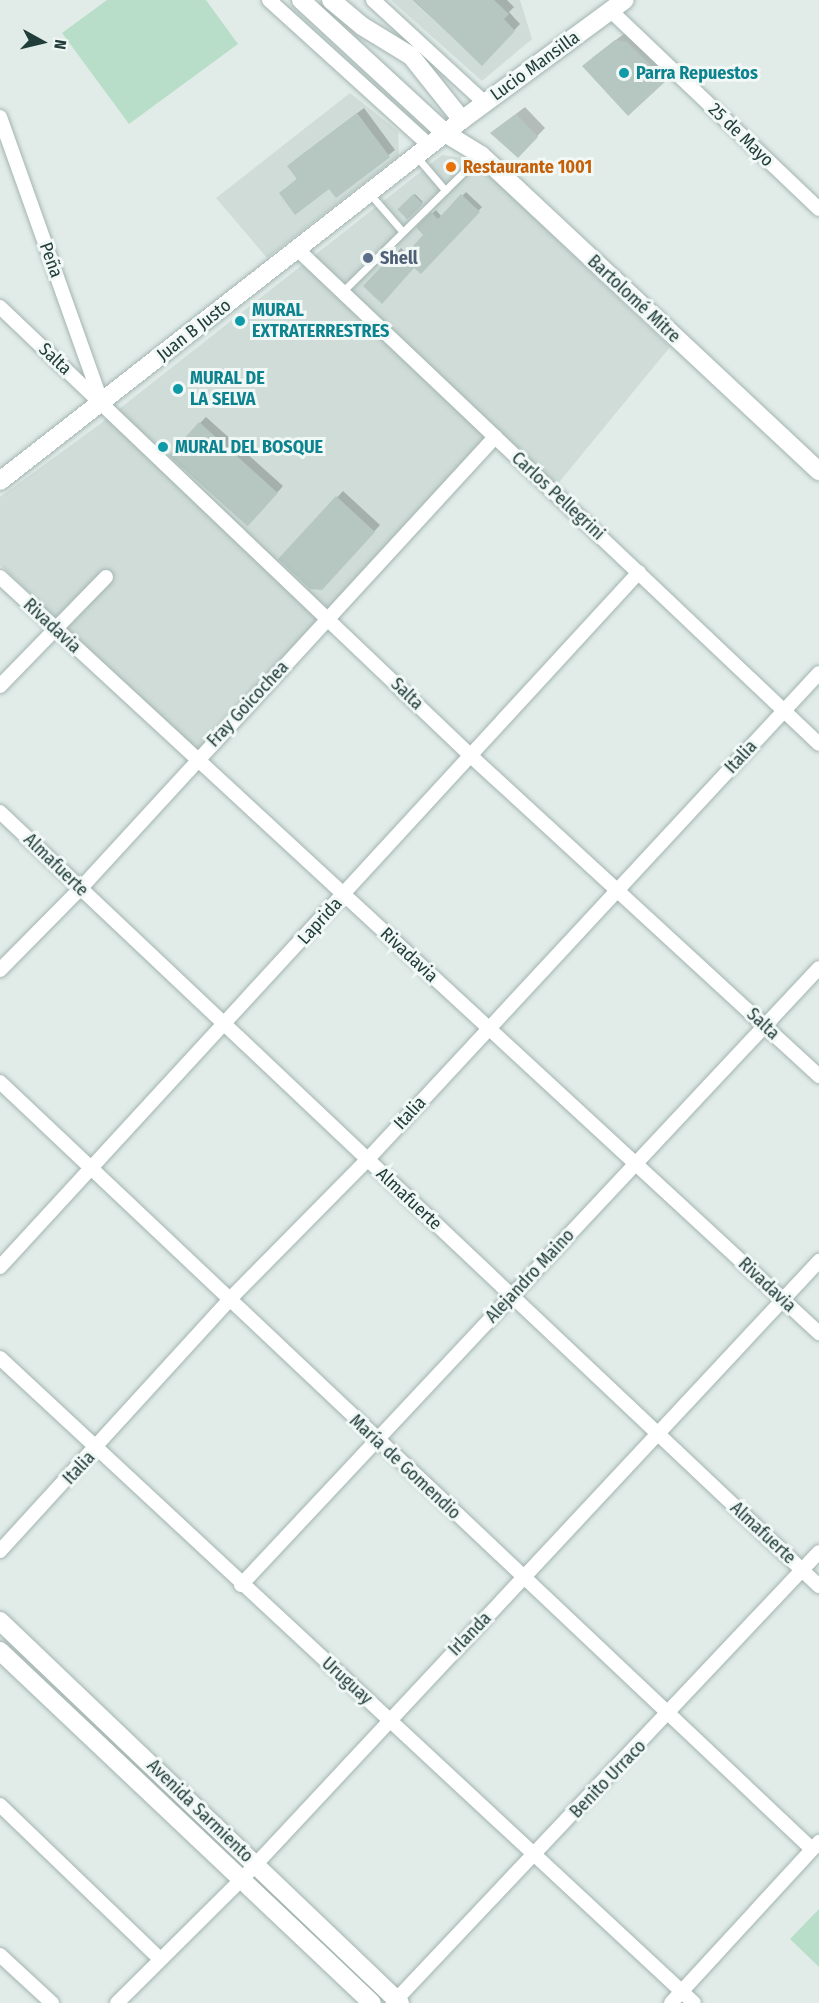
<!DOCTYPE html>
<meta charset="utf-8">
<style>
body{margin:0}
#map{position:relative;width:819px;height:2003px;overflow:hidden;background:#e1ece9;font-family:"Fira Sans Condensed",sans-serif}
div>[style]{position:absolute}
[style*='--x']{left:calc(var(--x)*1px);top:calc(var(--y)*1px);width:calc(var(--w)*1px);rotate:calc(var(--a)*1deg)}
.built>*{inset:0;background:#cfdcd8}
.green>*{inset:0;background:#b8dec9}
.shadow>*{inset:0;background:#0003;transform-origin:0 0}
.building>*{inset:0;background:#b6c7c2;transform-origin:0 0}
.roads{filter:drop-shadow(0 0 2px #a3b4b1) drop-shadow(0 0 2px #a3b4b1)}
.service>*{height:7px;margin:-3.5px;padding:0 3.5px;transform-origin:3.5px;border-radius:3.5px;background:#fff}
.minor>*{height:14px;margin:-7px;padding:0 7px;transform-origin:7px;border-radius:7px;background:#fff}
.secondary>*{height:18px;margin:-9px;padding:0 9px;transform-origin:9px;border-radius:9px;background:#fff}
.dots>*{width:16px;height:16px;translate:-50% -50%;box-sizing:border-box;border:3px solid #f1f8f6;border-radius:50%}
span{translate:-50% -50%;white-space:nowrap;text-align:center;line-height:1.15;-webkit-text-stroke:6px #f1f8f6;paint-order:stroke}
.street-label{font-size:18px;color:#203d3a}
.culture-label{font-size:18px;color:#0d838f;font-weight:700}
.left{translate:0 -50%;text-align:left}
.food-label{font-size:18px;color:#c56008;font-weight:700}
.service-label{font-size:18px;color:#4e5e75;font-weight:700}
.north{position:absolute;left:12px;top:12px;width:60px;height:60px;-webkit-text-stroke:4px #f1f8f6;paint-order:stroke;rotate:98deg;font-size:16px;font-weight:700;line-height:24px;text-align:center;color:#203d3a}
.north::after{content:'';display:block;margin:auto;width:21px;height:27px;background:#203d3a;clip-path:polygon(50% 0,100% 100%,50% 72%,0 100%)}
</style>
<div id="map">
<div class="built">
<i style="clip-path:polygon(391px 0,520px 0,532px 39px,482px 81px)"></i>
<i style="clip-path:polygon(350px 93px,398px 131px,399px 156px,267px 258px,216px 198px)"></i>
<i style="clip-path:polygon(442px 155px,472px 159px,670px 347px,556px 486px,495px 427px,197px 750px,0 565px,0 497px,100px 424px)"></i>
</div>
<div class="green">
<i style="clip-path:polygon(107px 0,206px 0,238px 44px,129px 124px,62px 33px)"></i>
<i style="clip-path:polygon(819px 1909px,819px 1967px,790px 1939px)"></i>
</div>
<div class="shadow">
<i style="clip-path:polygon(413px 0,507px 0,514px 7px,509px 12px,520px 24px,482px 64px)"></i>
<i style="clip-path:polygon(625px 33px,674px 72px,628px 114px,592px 58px)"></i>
<i style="clip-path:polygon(525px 107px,545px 128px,518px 156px,492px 132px)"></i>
<i style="clip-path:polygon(364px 108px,395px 150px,336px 196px,329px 187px,280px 193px,298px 178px,295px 160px)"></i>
<i style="clip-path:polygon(466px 192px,482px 207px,421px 272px,415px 266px,365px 286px,401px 248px,407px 254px,425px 235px,418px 227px,436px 210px,442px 217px)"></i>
<i style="left:415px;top:194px;width:11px;height:22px;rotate:45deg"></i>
<i style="clip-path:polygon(206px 417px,283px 486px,253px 520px,200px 423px)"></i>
<i style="clip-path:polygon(343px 491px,380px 525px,328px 582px,280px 559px)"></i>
</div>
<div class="building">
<i style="clip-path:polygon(414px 0,494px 0,509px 14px,504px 19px,515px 31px,482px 66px)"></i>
<i style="clip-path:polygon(615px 40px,627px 42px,666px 81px,628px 116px,582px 66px)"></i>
<i style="clip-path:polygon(357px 113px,390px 157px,336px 198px,329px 189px,295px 215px,279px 193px,297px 179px,287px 166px)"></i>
<i style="clip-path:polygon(516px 114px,538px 137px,518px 158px,490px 133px)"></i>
<i style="left:413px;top:194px;width:14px;height:22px;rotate:45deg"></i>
<i style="clip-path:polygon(461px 194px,480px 212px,421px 274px,414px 268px,382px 304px,363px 286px,396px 251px,403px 257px,423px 235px,416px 227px,431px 212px,438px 219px)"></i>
<i style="left:199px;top:422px;width:106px;height:45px;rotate:42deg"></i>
<i style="clip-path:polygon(336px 496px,375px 532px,322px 590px,310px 589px,278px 559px)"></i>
</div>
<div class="roads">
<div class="service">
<i style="--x:416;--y:156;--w:45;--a:49.5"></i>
<i style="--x:370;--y:194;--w:49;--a:49.1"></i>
<i style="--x:342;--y:292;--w:195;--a:-44.6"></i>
</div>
<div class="minor">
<i style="--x:269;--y:0;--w:216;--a:42.2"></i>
<i style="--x:373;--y:0;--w:152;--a:42.6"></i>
<i style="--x:611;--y:11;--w:287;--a:43.6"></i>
<i style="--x:0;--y:117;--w:300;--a:70.4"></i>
<i style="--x:297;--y:249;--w:719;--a:43.48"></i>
<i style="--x:0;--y:307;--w:651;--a:43.63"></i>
<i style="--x:471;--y:756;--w:473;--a:42.6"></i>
<i style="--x:0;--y:577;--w:1115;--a:42.71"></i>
<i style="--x:0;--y:686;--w:152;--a:-45.8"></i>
<i style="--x:0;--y:812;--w:1127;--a:43.38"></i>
<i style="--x:0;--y:970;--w:114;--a:-45.4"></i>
<i style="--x:80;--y:889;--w:614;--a:-47.44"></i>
<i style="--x:0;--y:1082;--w:1117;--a:43.37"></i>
<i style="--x:0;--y:1267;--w:944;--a:-47.4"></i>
<i style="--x:0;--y:1358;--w:947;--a:42.9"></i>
<i style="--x:0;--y:1551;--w:340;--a:-47.6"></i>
<i style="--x:229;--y:1300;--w:197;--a:-45.4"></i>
<i style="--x:367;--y:1160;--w:664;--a:-47.13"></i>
<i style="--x:241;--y:1585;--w:845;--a:-46.87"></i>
<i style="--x:0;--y:1805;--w:221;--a:43.9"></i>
<i style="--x:0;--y:1955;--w:71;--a:42.7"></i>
<i style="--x:117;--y:2003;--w:179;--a:-44.8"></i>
<i style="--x:244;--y:1877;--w:843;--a:-46.97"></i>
<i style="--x:393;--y:2003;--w:620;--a:-46.63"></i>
<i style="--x:671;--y:2003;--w:219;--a:-47.4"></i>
</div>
<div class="secondary">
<i style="--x:301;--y:0;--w:196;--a:42.7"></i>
<i style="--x:445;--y:133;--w:42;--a:31.4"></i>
<i style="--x:481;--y:155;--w:463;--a:43.1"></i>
<i style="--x:331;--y:0;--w:40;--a:40"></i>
<i style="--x:362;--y:26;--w:57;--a:31.5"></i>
<i style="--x:411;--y:56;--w:82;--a:51.4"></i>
<i style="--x:0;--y:481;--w:586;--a:-38"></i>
<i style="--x:462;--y:120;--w:202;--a:-36.4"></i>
<i style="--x:0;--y:1621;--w:553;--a:43.68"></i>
<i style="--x:0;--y:1651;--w:512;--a:43.42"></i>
</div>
</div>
<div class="dots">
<i style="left:624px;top:73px;background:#0f9aa8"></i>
<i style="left:451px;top:167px;background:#e8710a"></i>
<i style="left:368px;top:258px;background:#5c6f8a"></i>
<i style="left:240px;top:321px;background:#0f9aa8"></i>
<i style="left:178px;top:389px;background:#0f9aa8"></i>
<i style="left:163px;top:447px;background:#0f9aa8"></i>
</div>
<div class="street-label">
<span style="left:535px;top:66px;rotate:-36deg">Lucio Mansilla</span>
<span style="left:741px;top:135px;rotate:44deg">25 de Mayo</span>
<span style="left:51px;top:260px;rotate:70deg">Peña</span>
<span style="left:634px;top:299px;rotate:43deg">Bartolomé Mitre</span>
<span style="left:194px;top:330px;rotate:-38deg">Juan B Justo</span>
<span style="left:55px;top:359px;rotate:43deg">Salta</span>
<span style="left:558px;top:496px;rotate:43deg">Carlos Pellegrini</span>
<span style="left:52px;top:626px;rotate:43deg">Rivadavia</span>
<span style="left:407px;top:694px;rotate:44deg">Salta</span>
<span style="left:248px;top:704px;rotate:-47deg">Fray Goicochea</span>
<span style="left:741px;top:757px;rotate:-47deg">Italia</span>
<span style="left:56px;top:865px;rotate:44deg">Almafuerte</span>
<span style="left:320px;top:921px;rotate:-48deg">Laprida</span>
<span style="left:409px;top:955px;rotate:43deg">Rivadavia</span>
<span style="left:763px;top:1024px;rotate:43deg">Salta</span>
<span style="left:410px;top:1113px;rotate:-47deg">Italia</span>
<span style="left:409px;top:1199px;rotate:43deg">Almafuerte</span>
<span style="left:530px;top:1276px;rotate:-47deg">Alejandro Maino</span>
<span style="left:767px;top:1285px;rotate:43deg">Rivadavia</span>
<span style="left:405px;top:1467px;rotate:43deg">María de Gomendio</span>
<span style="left:79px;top:1468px;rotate:-47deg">Italia</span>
<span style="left:763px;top:1533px;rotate:43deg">Almafuerte</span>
<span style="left:470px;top:1634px;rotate:-46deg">Irlanda</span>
<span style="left:347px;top:1681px;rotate:42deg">Uruguay</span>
<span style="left:608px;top:1779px;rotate:-46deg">Benito Urraco</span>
<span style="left:200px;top:1811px;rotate:44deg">Avenida Sarmiento</span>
</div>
<div class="culture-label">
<span class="left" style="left:636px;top:73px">Parra Repuestos</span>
<span class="left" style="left:252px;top:321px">MURAL<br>EXTRATERRESTRES</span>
<span class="left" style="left:190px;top:389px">MURAL DE<br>LA SELVA</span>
<span class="left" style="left:175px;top:447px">MURAL DEL BOSQUE</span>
</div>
<div class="food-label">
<span class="left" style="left:463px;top:167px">Restaurante 1001</span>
</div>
<div class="service-label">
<span class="left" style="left:380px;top:258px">Shell</span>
</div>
<div class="north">N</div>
</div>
